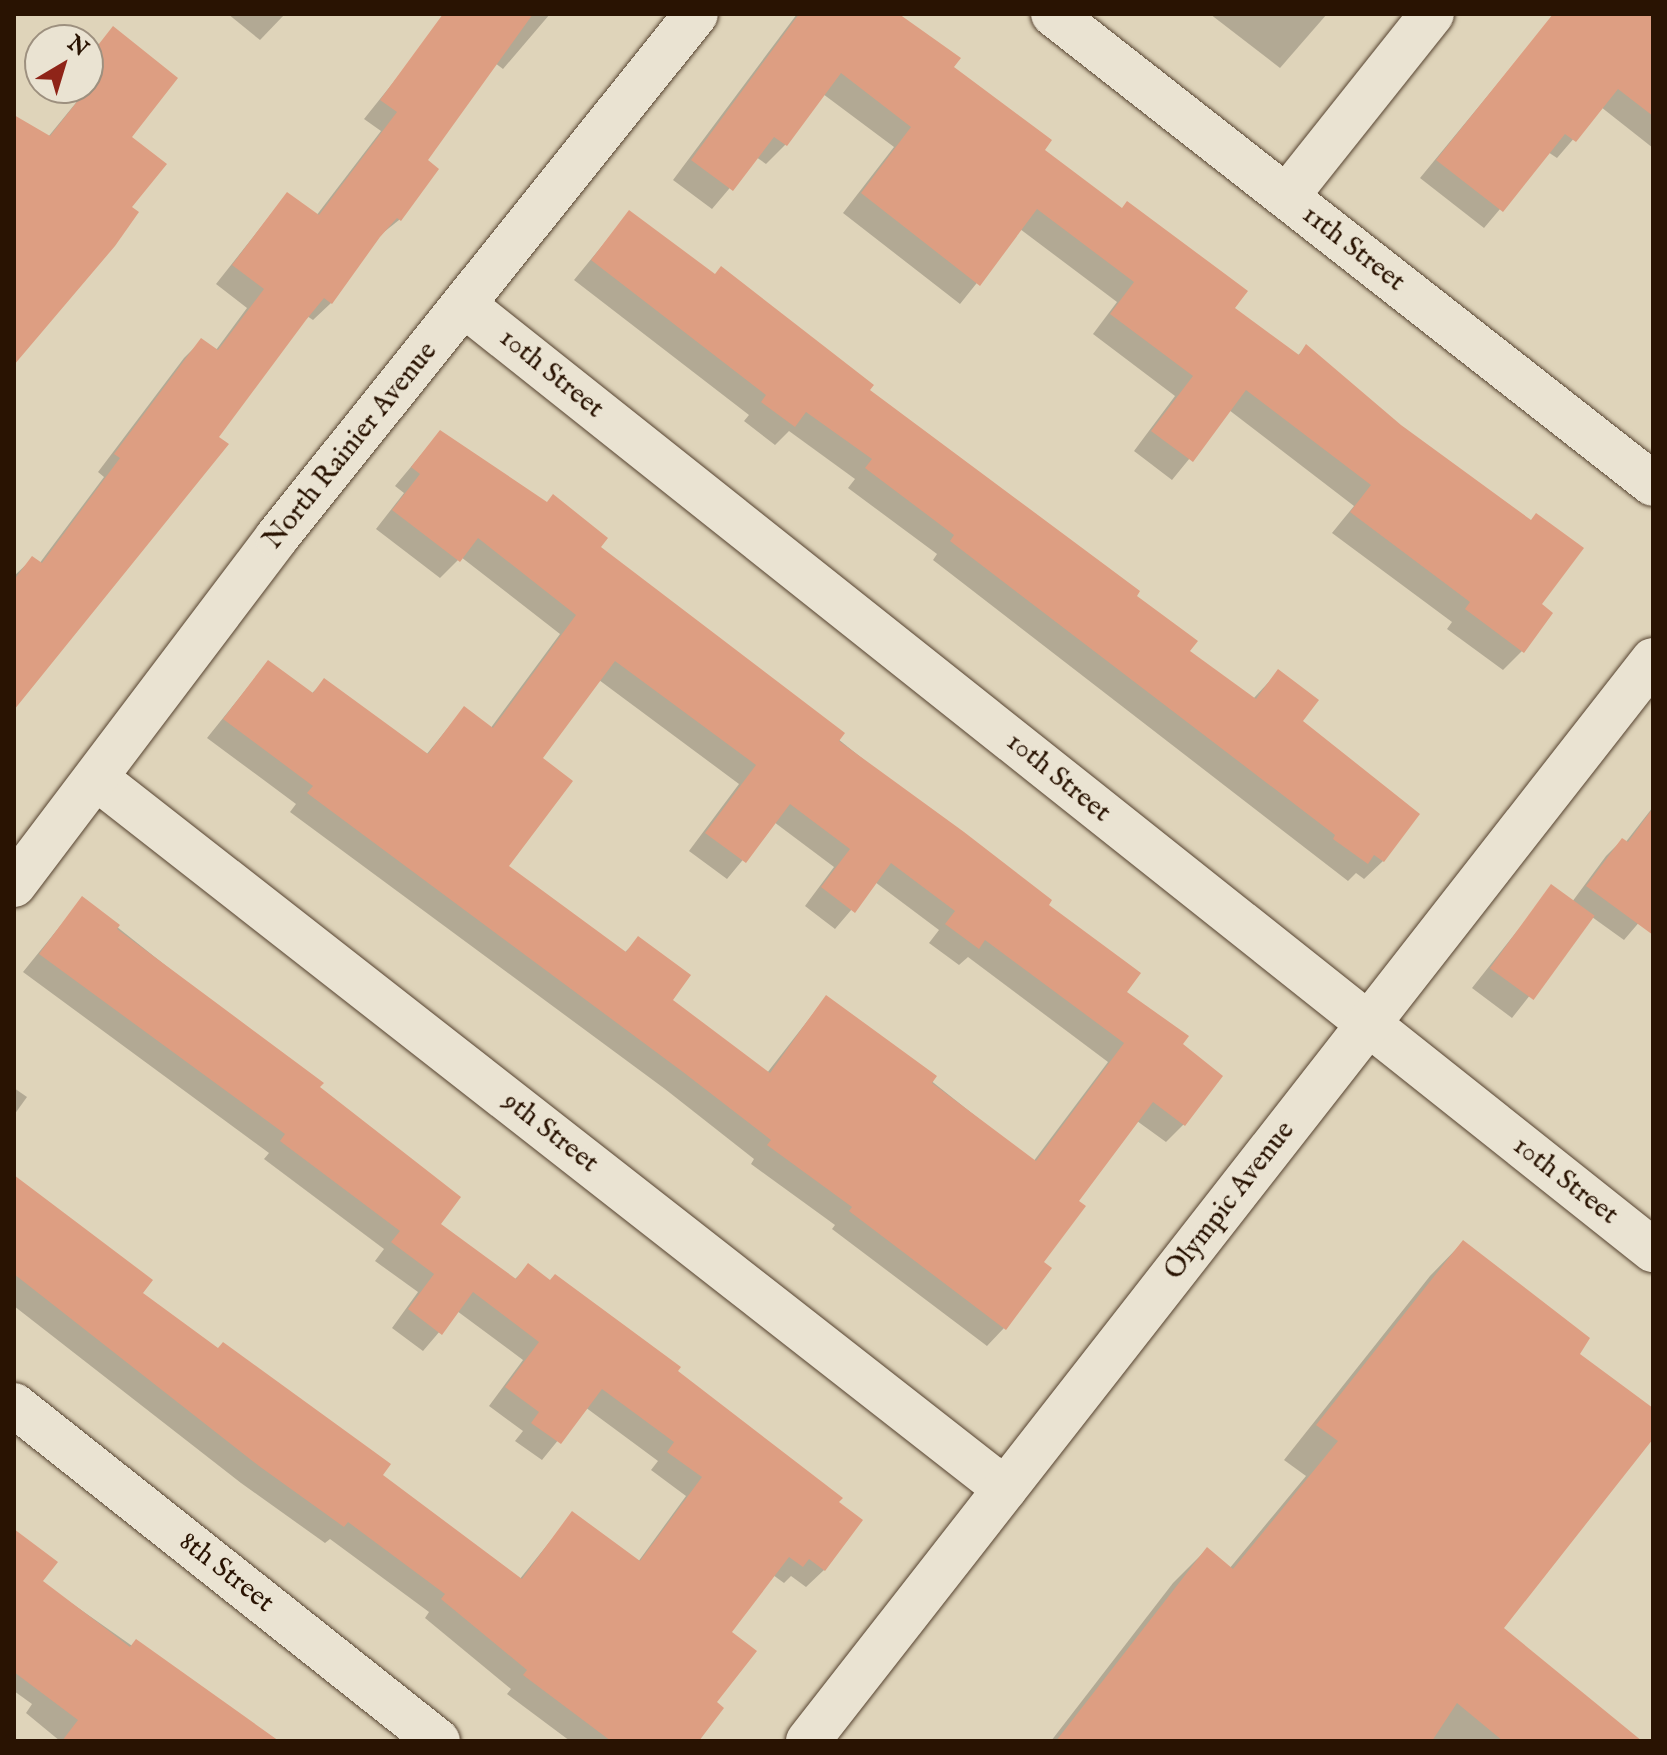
<!DOCTYPE html>
<style>
body{margin:0}
#map{position:relative;width:1667px;height:1755px;overflow:hidden;background:#dfd4ba;font-family:"IM FELL English",serif}
div>[style]{position:absolute}
[style*='--x']{left:calc(var(--x)*1px);top:calc(var(--y)*1px);width:calc(var(--w)*1px);rotate:calc(var(--a)*1deg)}
.shadow>*{inset:0;background:#0003}
.building>*{inset:0;background:#dd9e82;transform-origin:0 0}
.roads{filter:drop-shadow(0 0 2px #564330) drop-shadow(0 0 2px #564330)}
.street>*{height:44px;margin:-22px;padding:0 22px;transform-origin:22px;border-radius:22px;background:#eae3d2}
.secondary>*{height:44px;margin:-22px;padding:0 22px;transform-origin:22px;border-radius:22px;background:#eae3d2}
span{translate:-50% -50%;white-space:nowrap;text-align:center;line-height:1.15;-webkit-text-stroke:7px #eae3d2;paint-order:stroke}
.street-label{font-size:28px;color:#291302}
.frame{position:absolute;inset:0;border:16px solid #291302;pointer-events:none}
.north{position:absolute;left:24px;top:24px;width:80px;height:80px;box-sizing:border-box;background:#eae3d2;border:2px solid #9d907f;border-radius:50%;rotate:38deg;font-size:22px;font-weight:700;line-height:32px;text-align:center;color:#291302}
.north::after{content:'';display:block;margin:auto;width:28px;height:36px;background:#8f2418;clip-path:polygon(50% 0,100% 100%,50% 72%,0 100%)}
</style>
<div id="map">
<div class="shadow">
<i style="clip-path:polygon(228px 14px,285px 14px,260px 40px)"></i>
<i style="clip-path:polygon(448px 14px,550px 14px,503px 69px,495px 63px,426px 161px,437px 169px,399px 220px,379px 236px,331px 303px,313px 320px,307px 316px,14px 708px,14px 576px,32px 559px,39px 564px,104px 477px,98px 472px,184px 358px,202px 340px,216px 350px,247px 308px,216px 284px,287px 194px,316px 216px,381px 131px,364px 119px)"></i>
<i style="clip-path:polygon(797px 14px,896px 14px,1042px 151px,1233px 309px,1297px 356px,1307px 347px,1539px 605px,1522px 651px,1503px 670px,1447px 629px,1452px 622px,1332px 533px,1354px 506px,1229px 410px,1172px 480px,1134px 451px,1175px 396px,1093px 334px,1117px 302px,1020px 229px,960px 304px,843px 213px,894px 147px,823px 94px,785px 145px,766px 164px,756px 157px,712px 209px,673px 180px)"></i>
<i style="clip-path:polygon(1210px 14px,1327px 14px,1280px 68px)"></i>
<i style="clip-path:polygon(1555px 14px,1653px 14px,1653px 148px,1601px 107px,1557px 158px,1548px 152px,1484px 228px,1420px 178px)"></i>
<i style="clip-path:polygon(113px 29px,129px 137px,14px 363px,14px 132px,48px 137px,88px 88px,88px 57px)"></i>
<i style="clip-path:polygon(629px 213px,1134px 596px,1188px 652px,1253px 699px,1278px 672px,1300px 722px,1383px 861px,1364px 879px,1356px 873px,1348px 881px,933px 560px,937px 554px,848px 488px,855px 479px,789px 431px,775px 445px,744px 421px,749px 415px,574px 280px)"></i>
<i style="clip-path:polygon(evenodd,440px 432px,599px 547px,1046px 906px,1124px 992px,1180px 1045px,1184px 1124px,1166px 1142px,1137px 1121px,1077px 1201px,1004px 1328px,987px 1346px,832px 1229px,835px 1225px,751px 1164px,754px 1159px,665px 1089px,290px 812px,296px 804px,207px 738px,268px 662px,311px 694px,325px 681px,426px 755px,464px 708px,490px 729px,560px 634px,461px 557px,440px 578px,376px 529px,404px 493px,395px 486px,440px 432px,599px 680px,739px 784px,689px 851px,727px 879px,774px 822px,834px 867px,805px 906px,835px 929px,875px 882px,939px 930px,929px 943px,959px 965px,968px 957px,1108px 1062px,1033px 1162px,826px 997px,767px 1073px,670px 1000px,639px 939px,624px 953px,506px 867px,540px 759px,599px 680px)"></i>
<i style="clip-path:polygon(1653px 807px,1653px 906px,1624px 940px,1592px 917px,1512px 1018px,1472px 988px,1552px 887px,1572px 902px,1606px 856px,1622px 840px,1625px 843px)"></i>
<i style="clip-path:polygon(82px 899px,318px 1087px,438px 1225px,514px 1280px,528px 1266px,675px 1371px,836px 1502px,824px 1570px,806px 1587px,791px 1576px,784px 1583px,773px 1575px,730px 1632px,714px 1703px,697px 1741px,570px 1741px,507px 1694px,511px 1689px,425px 1618px,429px 1612px,330px 1539px,325px 1543px,241px 1483px,14px 1306px,14px 1178px,140px 1293px,519px 1580px,572px 1514px,638px 1562px,686px 1496px,651px 1470px,658px 1461px,585px 1407px,542px 1460px,515px 1441px,523px 1431px,489px 1406px,523px 1360px,457px 1311px,423px 1351px,392px 1328px,418px 1292px,375px 1261px,384px 1249px,264px 1159px,269px 1153px,23px 972px)"></i>
<i style="clip-path:polygon(14px 1088px,27px 1097px,14px 1115px)"></i>
<i style="clip-path:polygon(1463px 1242px,1577px 1355px,1653px 1411px,1653px 1436px,1501px 1628px,1630px 1741px,1051px 1741px,1173px 1583px,1207px 1549px,1229px 1569px,1306px 1476px,1284px 1460px,1430px 1276px)"></i>
<i style="clip-path:polygon(14px 1531px,40px 1581px,267px 1741px,60px 1741px,26px 1713px,32px 1704px,14px 1691px)"></i>
</div>
<div class="building">
<i style="clip-path:polygon(443px 14px,533px 14px,428px 160px,439px 169px,401px 221px,397px 218px,380px 237px,332px 304px,324px 298px,306px 320px,219px 437px,229px 444px,14px 710px,14px 580px,32px 556px,42px 563px,120px 458px,114px 454px,201px 338px,218px 350px,264px 289px,232px 265px,287px 192px,319px 215px,397px 112px,380px 100px)"></i>
<i style="clip-path:polygon(799px 14px,899px 14px,961px 58px,954px 67px,1052px 140px,1045px 150px,1122px 208px,1127px 201px,1248px 291px,1235px 308px,1299px 355px,1306px 344px,1401px 425px,1531px 520px,1536px 513px,1584px 548px,1542px 604px,1553px 613px,1524px 653px,1465px 609px,1470px 602px,1350px 512px,1371px 485px,1246px 390px,1193px 462px,1151px 431px,1193px 376px,1110px 314px,1134px 282px,1037px 209px,980px 286px,861px 193px,911px 127px,841px 73px,787px 146px,774px 137px,733px 191px,691px 160px)"></i>
<i style="clip-path:polygon(1553px 14px,1653px 14px,1653px 116px,1618px 89px,1576px 142px,1565px 134px,1503px 212px,1436px 160px)"></i>
<i style="clip-path:polygon(113px 26px,178px 78px,132px 137px,167px 164px,132px 207px,139px 212px,115px 246px,14px 365px,14px 115px,50px 136px,88px 88px,88px 58px)"></i>
<i style="clip-path:polygon(629px 210px,715px 274px,721px 266px,874px 385px,870px 390px,1140px 591px,1137px 596px,1198px 641px,1190px 651px,1256px 699px,1278px 669px,1319px 700px,1303px 721px,1420px 814px,1384px 862px,1374px 855px,1368px 864px,1333px 839px,1335px 835px,950px 541px,954px 535px,865px 468px,872px 459px,806px 412px,795px 427px,761px 402px,766px 395px,591px 260px)"></i>
<i style="clip-path:polygon(evenodd,440px 430px,547px 502px,553px 494px,608px 538px,601px 547px,845px 733px,839px 741px,964px 832px,1052px 900px,1049px 905px,1141px 973px,1127px 992px,1189px 1036px,1183px 1044px,1223px 1076px,1185px 1126px,1153px 1102px,1079px 1201px,1086px 1206px,1044px 1262px,1052px 1268px,1006px 1330px,849px 1211px,852px 1207px,767px 1145px,771px 1140px,683px 1072px,307px 793px,313px 786px,223px 719px,268px 660px,313px 693px,324px 678px,428px 754px,464px 706px,493px 728px,576px 615px,478px 538px,460px 562px,392px 510px,420px 474px,411px 467px,440px 430px,615px 661px,756px 765px,705px 833px,746px 863px,790px 804px,850px 849px,821px 887px,855px 913px,891px 863px,955px 911px,945px 924px,979px 949px,985px 940px,1124px 1043px,1036px 1161px,932px 1083px,937px 1076px,826px 995px,770px 1073px,673px 1000px,691px 975px,638px 936px,626px 952px,509px 866px,573px 781px,543px 758px,615px 661px)"></i>
<i style="clip-path:polygon(1653px 808px,1653px 935px,1586px 886px,1622px 838px,1628px 842px)"></i>
<i style="left:1551px;top:884px;width:54px;height:104px;rotate:36deg"></i>
<i style="clip-path:polygon(82px 896px,120px 925px,117px 929px,324px 1083px,320px 1087px,461px 1197px,441px 1224px,516px 1279px,528px 1263px,550px 1280px,555px 1274px,681px 1367px,678px 1371px,843px 1498px,839px 1502px,863px 1520px,825px 1571px,809px 1559px,803px 1567px,789px 1557px,732px 1632px,757px 1651px,717px 1702px,724px 1708px,699px 1741px,611px 1741px,523px 1675px,527px 1670px,441px 1599px,445px 1594px,348px 1522px,344px 1527px,259px 1466px,14px 1274px,14px 1175px,153px 1280px,143px 1293px,218px 1348px,223px 1342px,391px 1464px,383px 1475px,522px 1579px,572px 1511px,640px 1561px,702px 1477px,667px 1452px,674px 1442px,602px 1389px,561px 1444px,531px 1423px,539px 1412px,505px 1387px,539px 1342px,473px 1292px,442px 1335px,408px 1309px,434px 1274px,391px 1242px,400px 1231px,280px 1141px,285px 1134px,39px 954px)"></i>
<i style="clip-path:polygon(1463px 1240px,1590px 1338px,1580px 1354px,1653px 1408px,1653px 1439px,1504px 1628px,1642px 1741px,1503px 1741px,1457px 1703px,1432px 1741px,1056px 1741px,1207px 1547px,1233px 1569px,1338px 1441px,1316px 1425px)"></i>
<i style="clip-path:polygon(14px 1529px,58px 1562px,43px 1581px,130px 1647px,136px 1639px,279px 1741px,62px 1741px,78px 1720px,14px 1672px)"></i>
</div>
<div class="roads">
<div class="street">
<i style="--x:1287;--y:196;--w:233;--a:-51.5"></i>
<i style="--x:464;--y:305;--w:1519;--a:38.48"></i>
<i style="--x:96;--y:778;--w:1154;--a:38.03"></i>
<i style="--x:14;--y:885;--w:436;--a:-52.9"></i>
<i style="--x:277;--y:537;--w:670;--a:-51.3"></i>
<i style="--x:14;--y:1405;--w:541;--a:38.4"></i>
<i style="--x:808;--y:1741;--w:1372;--a:-51.99"></i>
</div>
<div class="secondary">
<i style="--x:1053;--y:14;--w:762;--a:38.07"></i>
</div>
</div>
<div class="street-label">
<span style="left:1353px;top:249px;rotate:38deg">11th Street</span>
<span style="left:551px;top:374px;rotate:39deg">10th Street</span>
<span style="left:351px;top:446px;rotate:-51deg">North Rainier Avenue</span>
<span style="left:1058px;top:778px;rotate:39deg">10th Street</span>
<span style="left:550px;top:1133px;rotate:38deg">9th Street</span>
<span style="left:1565px;top:1181px;rotate:38deg">10th Street</span>
<span style="left:1230px;top:1201px;rotate:-52deg">Olympic Avenue</span>
<span style="left:226px;top:1573px;rotate:38deg">8th Street</span>
</div>
<div class="frame"></div>
<div class="north">N</div>
</div>
